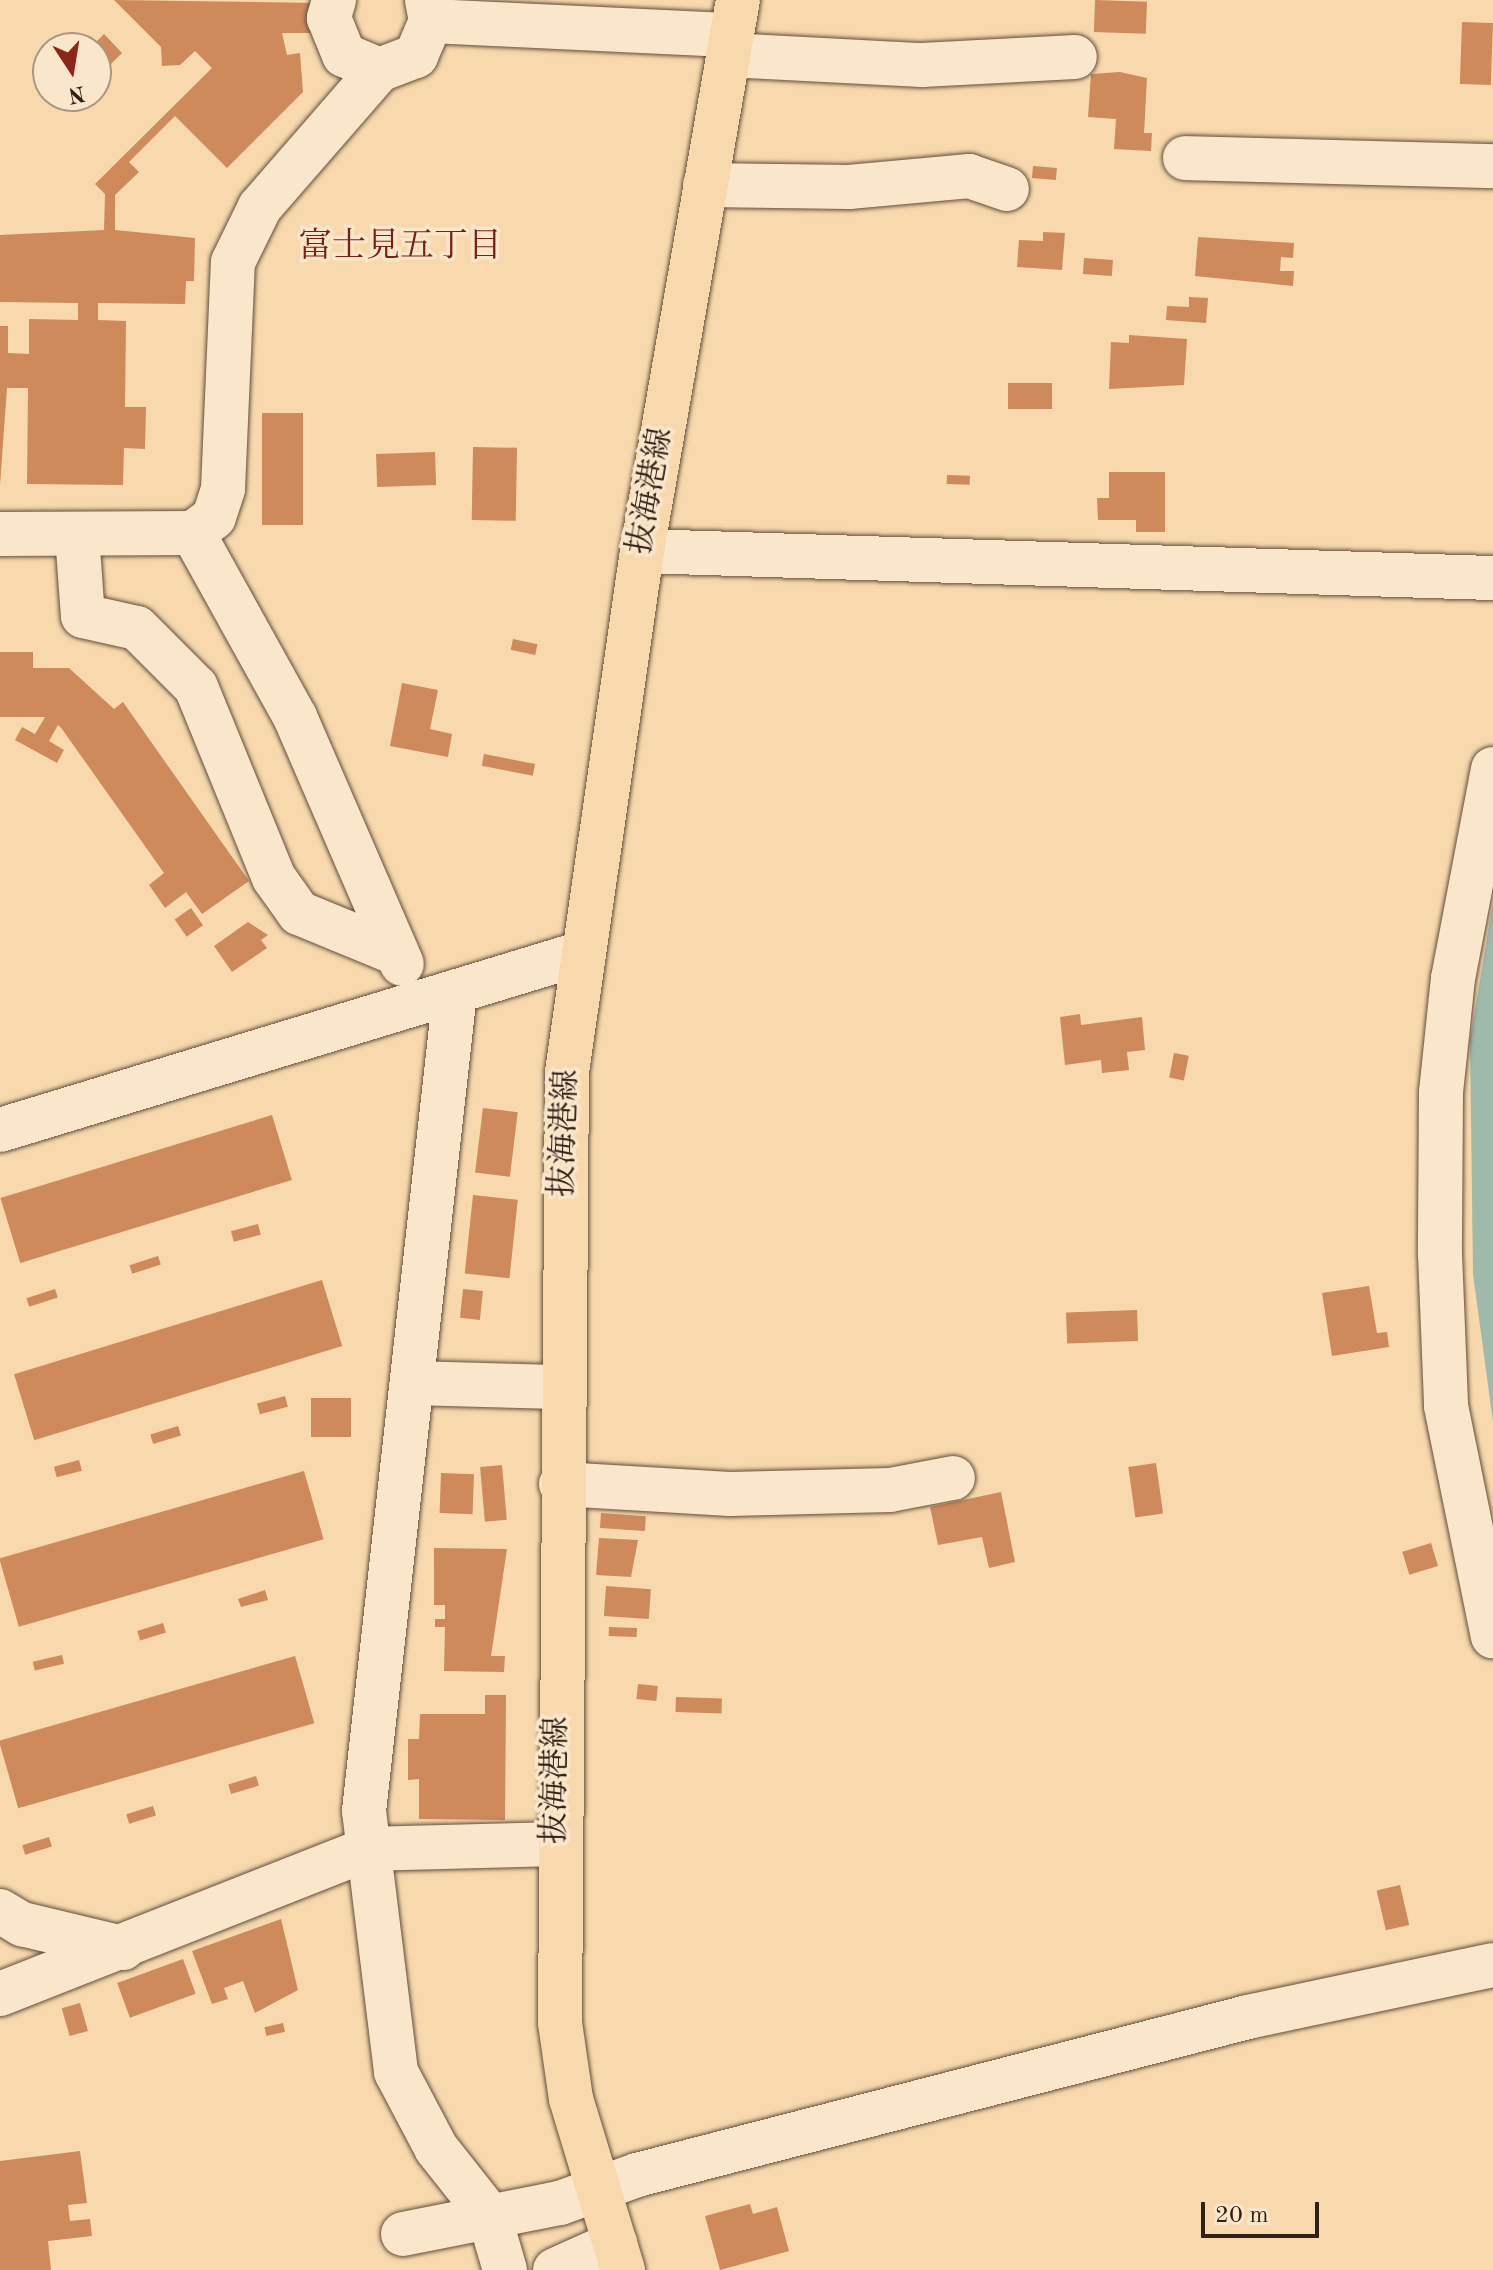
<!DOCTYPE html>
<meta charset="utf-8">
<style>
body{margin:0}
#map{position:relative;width:1493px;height:2270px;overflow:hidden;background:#f7d9ad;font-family:"Old Standard TT","Noto Serif JP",serif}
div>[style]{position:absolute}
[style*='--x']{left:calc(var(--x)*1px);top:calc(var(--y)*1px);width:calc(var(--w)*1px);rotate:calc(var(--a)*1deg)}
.water>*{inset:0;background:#9dbaab}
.building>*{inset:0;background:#ce8a5b;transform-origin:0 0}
.roads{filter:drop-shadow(0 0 2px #624e3c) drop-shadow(0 0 2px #624e3c)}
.minor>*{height:44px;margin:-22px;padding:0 22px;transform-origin:22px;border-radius:22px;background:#fae6ca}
.major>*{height:44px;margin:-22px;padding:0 22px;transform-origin:22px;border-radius:22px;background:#f7d9ad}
span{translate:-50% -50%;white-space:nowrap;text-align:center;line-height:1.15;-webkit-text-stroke:7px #fae6ca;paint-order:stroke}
.street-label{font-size:32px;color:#302017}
.neighbourhood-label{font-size:34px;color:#7a1f14}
.north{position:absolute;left:32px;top:32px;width:80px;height:80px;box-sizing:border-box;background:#fae6ca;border:2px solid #a99782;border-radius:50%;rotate:168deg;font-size:22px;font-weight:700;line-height:32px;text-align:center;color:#302017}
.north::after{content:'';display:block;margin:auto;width:28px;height:36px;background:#8f2418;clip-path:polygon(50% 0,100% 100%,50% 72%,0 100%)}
.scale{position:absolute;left:1201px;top:2202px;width:118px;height:36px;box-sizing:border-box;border:4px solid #302017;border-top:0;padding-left:10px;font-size:24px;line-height:28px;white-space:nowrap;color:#302017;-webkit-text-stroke:6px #fae6ca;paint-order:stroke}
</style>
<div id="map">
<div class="water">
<i style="clip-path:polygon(1493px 902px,1493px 1422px,1473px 1274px,1470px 1040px)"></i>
</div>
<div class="building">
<i style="clip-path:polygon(114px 0,317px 3px,317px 33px,282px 33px,287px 55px,300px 53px,303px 92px,227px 168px,175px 116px,129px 162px,139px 172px,115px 195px,115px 230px,195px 238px,194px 281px,186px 281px,185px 304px,98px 303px,98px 320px,126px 321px,125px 407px,146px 407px,145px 449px,124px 448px,123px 485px,27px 484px,28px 388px,7px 388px,0 485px,0 326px,8px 326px,8px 353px,29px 354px,29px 319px,78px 320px,78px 303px,0 302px,0 235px,104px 230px,105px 194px,95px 184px,212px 68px,195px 51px,180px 65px,162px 66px,161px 47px)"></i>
<i style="left:1095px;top:0;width:52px;height:32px;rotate:2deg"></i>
<i style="left:1462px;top:22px;width:31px;height:62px;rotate:2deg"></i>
<i style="clip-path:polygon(104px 34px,122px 53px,102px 73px,96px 48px,90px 48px)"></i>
<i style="clip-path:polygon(1120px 72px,1147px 78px,1144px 133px,1152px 133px,1151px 151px,1114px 149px,1116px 119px,1088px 117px,1091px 74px)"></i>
<i style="left:1033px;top:166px;width:24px;height:12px;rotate:5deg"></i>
<i style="clip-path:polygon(1043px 232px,1065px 233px,1062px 270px,1017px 267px,1019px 240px,1043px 241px)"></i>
<i style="clip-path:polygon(1198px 237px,1294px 243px,1293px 258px,1281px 257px,1280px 271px,1294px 271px,1293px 286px,1195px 276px)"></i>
<i style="left:1084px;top:258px;width:29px;height:16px;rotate:4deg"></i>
<i style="clip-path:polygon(1189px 297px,1208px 298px,1206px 323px,1166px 320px,1167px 306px,1189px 307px)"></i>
<i style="clip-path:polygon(1129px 335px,1187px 339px,1184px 385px,1109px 389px,1111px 342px,1129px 343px)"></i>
<i style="left:1008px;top:383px;width:44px;height:26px"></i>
<i style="left:262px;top:413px;width:41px;height:112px"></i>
<i style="left:473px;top:447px;width:44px;height:73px;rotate:1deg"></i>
<i style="left:435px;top:452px;width:33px;height:59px;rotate:88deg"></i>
<i style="clip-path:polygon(1109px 472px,1165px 472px,1165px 532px,1136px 532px,1136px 520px,1098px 520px,1097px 498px,1109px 498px)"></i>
<i style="left:947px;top:475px;width:23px;height:9px;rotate:2deg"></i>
<i style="left:513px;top:639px;width:25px;height:11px;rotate:12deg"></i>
<i style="clip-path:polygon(0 652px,33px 652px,33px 668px,69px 668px,114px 709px,123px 702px,249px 881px,202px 914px,186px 892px,165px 908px,149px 885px,164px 873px,62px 729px,58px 725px,49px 741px,64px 750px,57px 763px,15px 740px,22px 727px,35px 734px,45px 717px,0 717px)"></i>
<i style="clip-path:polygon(402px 683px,438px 690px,430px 729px,452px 734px,448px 757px,390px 746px)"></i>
<i style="left:484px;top:754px;width:52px;height:12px;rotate:11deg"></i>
<i style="left:191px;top:908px;width:21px;height:20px;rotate:55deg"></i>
<i style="clip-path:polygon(248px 922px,268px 935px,261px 940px,267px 948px,232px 972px,214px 946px)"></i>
<i style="clip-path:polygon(1080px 1014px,1081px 1025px,1142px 1017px,1145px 1050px,1127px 1052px,1129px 1070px,1102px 1073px,1101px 1060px,1065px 1065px,1060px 1017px)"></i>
<i style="left:1174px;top:1053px;width:15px;height:25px;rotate:11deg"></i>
<i style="left:483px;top:1108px;width:35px;height:65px;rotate:7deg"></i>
<i style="left:272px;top:1115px;width:68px;height:284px;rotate:73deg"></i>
<i style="left:473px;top:1195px;width:45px;height:79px;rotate:6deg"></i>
<i style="left:258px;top:1224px;width:11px;height:28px;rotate:75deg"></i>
<i style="left:158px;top:1256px;width:9px;height:30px;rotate:72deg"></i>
<i style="left:322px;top:1280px;width:69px;height:322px;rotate:73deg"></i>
<i style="clip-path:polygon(1369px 1286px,1377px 1333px,1387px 1332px,1389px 1347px,1332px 1356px,1322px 1293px)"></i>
<i style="left:55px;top:1289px;width:9px;height:30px;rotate:72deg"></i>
<i style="left:463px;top:1289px;width:20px;height:29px;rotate:6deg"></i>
<i style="left:1137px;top:1310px;width:31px;height:71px;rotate:88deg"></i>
<i style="left:285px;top:1396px;width:11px;height:29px;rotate:75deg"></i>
<i style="left:311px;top:1398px;width:40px;height:39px"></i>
<i style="left:178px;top:1426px;width:10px;height:29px;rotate:73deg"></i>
<i style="left:79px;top:1460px;width:11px;height:26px;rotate:75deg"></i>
<i style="left:1156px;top:1463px;width:51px;height:28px;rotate:82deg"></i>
<i style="left:502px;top:1465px;width:55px;height:22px;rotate:85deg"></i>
<i style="left:304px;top:1471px;width:71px;height:317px;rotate:74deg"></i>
<i style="left:441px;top:1473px;width:33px;height:40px;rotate:2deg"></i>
<i style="clip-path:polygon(1001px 1492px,1015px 1562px,989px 1568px,982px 1537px,938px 1545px,930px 1507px)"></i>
<i style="left:601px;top:1513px;width:45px;height:15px;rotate:4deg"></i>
<i style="clip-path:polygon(599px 1538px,638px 1540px,631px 1577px,596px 1575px)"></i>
<i style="left:1431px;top:1543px;width:24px;height:30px;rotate:73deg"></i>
<i style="clip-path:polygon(434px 1548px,507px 1549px,491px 1656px,505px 1656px,504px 1672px,444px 1671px,445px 1627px,435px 1627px,435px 1619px,445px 1619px,445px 1605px,434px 1605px)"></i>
<i style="left:606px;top:1586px;width:45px;height:30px;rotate:4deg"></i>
<i style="clip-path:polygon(265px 1590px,268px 1600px,241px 1607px,238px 1599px)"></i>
<i style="left:163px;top:1623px;width:10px;height:27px;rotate:73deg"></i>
<i style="left:609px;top:1627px;width:28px;height:9px;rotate:2deg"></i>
<i style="left:62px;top:1655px;width:9px;height:30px;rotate:77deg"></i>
<i style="left:295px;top:1656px;width:70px;height:308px;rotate:74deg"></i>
<i style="left:638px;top:1684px;width:20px;height:15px;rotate:6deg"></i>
<i style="clip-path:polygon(485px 1695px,506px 1695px,505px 1820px,419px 1819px,419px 1779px,408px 1780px,408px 1739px,419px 1739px,420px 1714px,485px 1714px)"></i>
<i style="left:676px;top:1697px;width:46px;height:15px;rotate:2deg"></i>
<i style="left:256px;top:1776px;width:10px;height:29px;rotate:73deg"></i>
<i style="left:153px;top:1806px;width:10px;height:28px;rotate:73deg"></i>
<i style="left:49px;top:1837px;width:10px;height:28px;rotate:73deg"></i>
<i style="left:1400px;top:1885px;width:41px;height:24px;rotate:77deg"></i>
<i style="clip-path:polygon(281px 1919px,298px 1990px,255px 2013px,243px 1981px,224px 1988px,228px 1999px,212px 2004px,192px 1951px)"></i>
<i style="left:183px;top:1959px;width:37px;height:70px;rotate:70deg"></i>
<i style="left:80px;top:2003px;width:29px;height:19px;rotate:74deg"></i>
<i style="left:283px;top:2023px;width:9px;height:19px;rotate:77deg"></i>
<i style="clip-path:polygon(80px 2151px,87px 2203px,68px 2205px,70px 2221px,90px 2219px,92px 2236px,48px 2241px,51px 2270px,0 2270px,0 2161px)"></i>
<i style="clip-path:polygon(750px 2204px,753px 2214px,777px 2207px,789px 2251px,720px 2270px,705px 2216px)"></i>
</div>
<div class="roads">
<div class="minor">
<i style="--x:334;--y:0;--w:19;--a:106"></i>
<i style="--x:329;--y:18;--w:40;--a:68"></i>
<i style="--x:344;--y:55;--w:38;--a:23"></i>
<i style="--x:379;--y:70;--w:40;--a:-21"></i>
<i style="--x:416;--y:56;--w:38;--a:-67"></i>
<i style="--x:431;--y:21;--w:21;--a:-101"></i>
<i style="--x:431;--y:21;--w:301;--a:2.7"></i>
<i style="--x:728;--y:55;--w:194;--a:3"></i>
<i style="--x:922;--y:65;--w:153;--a:-3"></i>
<i style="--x:1185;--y:158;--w:308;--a:1.5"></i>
<i style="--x:705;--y:185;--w:144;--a:0.8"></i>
<i style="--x:849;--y:187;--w:121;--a:-5.2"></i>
<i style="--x:969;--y:176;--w:40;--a:18.9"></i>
<i style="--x:193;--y:533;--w:210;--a:61"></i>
<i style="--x:295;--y:717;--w:269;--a:66.6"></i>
<i style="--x:0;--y:534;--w:193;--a:-0.3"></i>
<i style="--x:193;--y:533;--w:26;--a:-37"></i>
<i style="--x:214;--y:517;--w:29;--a:-72"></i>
<i style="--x:223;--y:489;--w:227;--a:-87.5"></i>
<i style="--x:233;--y:262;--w:61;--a:-63.9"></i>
<i style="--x:260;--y:207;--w:181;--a:-49"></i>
<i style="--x:77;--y:535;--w:81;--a:85.8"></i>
<i style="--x:83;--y:616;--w:55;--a:12.5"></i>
<i style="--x:137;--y:628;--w:83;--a:45"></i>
<i style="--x:196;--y:687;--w:206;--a:67.8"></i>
<i style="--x:274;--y:878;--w:43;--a:54.5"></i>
<i style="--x:299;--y:913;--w:105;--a:22.4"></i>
<i style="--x:642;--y:551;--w:851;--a:1.82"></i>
<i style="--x:1493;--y:769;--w:213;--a:100.8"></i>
<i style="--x:1453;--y:978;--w:115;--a:96"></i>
<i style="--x:1441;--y:1092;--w:162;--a:90.4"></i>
<i style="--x:1440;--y:1254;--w:152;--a:87.7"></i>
<i style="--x:1446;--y:1406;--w:235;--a:78.5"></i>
<i style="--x:455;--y:992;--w:824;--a:96.34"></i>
<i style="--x:364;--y:1811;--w:263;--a:83"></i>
<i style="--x:396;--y:2072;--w:86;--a:62.2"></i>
<i style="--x:436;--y:2148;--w:85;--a:51.7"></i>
<i style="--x:489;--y:2215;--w:57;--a:73.8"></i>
<i style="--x:0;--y:1130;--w:605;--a:-16.91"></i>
<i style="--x:415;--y:1383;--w:147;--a:1.6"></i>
<i style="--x:561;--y:1484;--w:169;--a:3.4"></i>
<i style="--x:730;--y:1494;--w:160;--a:-1.4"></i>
<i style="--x:890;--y:1490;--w:64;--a:-10.8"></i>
<i style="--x:0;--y:1911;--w:26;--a:31"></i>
<i style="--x:22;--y:1924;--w:104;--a:13.4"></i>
<i style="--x:0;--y:1994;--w:396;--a:-21.5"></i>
<i style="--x:368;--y:1849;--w:188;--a:-1.5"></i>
<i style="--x:403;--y:2234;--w:160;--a:-11.2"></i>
<i style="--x:560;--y:2203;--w:82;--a:-20"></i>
<i style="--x:637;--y:2175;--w:631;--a:-14.5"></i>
<i style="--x:1248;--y:2017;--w:250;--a:-12"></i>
<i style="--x:555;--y:2270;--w:66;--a:-24.2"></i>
</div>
<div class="major">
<i style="--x:623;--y:2270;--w:179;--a:-106.9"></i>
<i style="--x:571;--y:2099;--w:77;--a:-98.2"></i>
<i style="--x:560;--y:2023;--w:951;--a:-89.58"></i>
<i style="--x:567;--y:1072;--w:526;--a:-81.81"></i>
<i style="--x:642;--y:551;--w:559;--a:-80.12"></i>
</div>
</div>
<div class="street-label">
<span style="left:652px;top:491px;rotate:-80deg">抜海港線</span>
<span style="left:566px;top:1133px;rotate:-88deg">抜海港線</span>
<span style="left:557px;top:1780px;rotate:-89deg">抜海港線</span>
</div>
<div class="neighbourhood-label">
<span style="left:400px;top:248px">富士見五丁目</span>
</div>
<div class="north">N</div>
<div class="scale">20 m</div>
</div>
